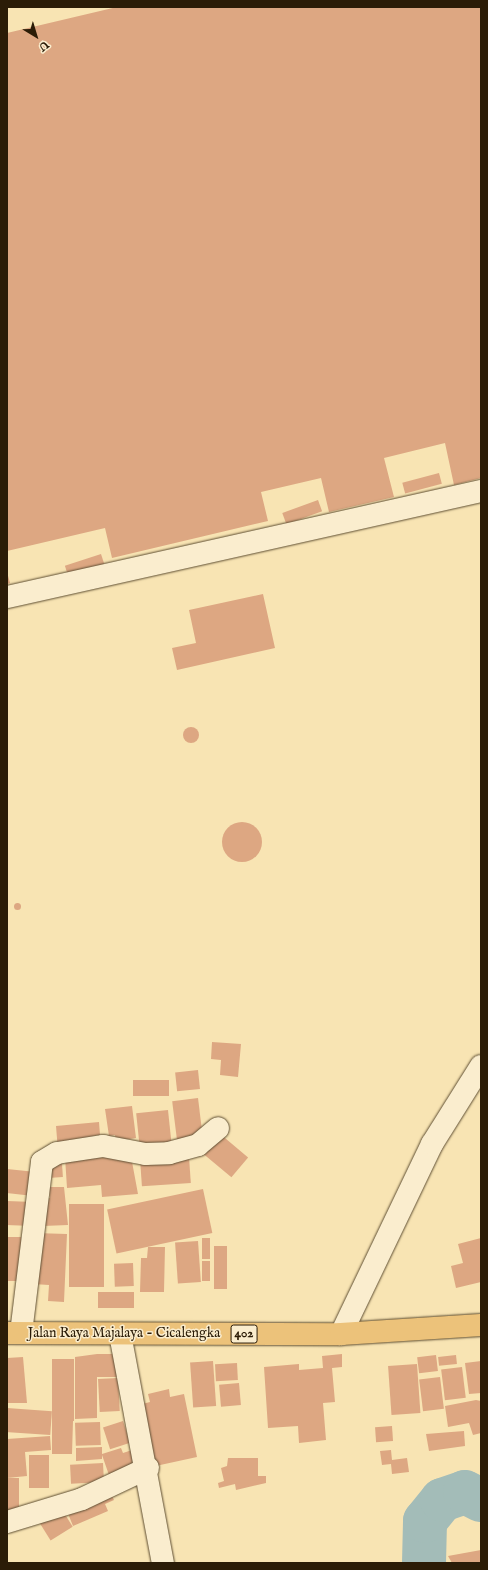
<!DOCTYPE html>
<style>
body{margin:0}
#map{position:relative;width:488px;height:1570px;overflow:hidden;background:#f8e4b3;font-family:"IM FELL English",serif}
div>[style]{position:absolute}
[style*='--x']{left:calc(var(--x)*1px);top:calc(var(--y)*1px);width:calc(var(--w)*1px);rotate:calc(var(--a)*1deg)}
.river>*{height:44px;margin:-22px;padding:0 22px;transform-origin:22px;border-radius:22px;background:#a3bcb8}
.building>*{inset:0;background:#dda782;transform-origin:0 0}
.round{border-radius:50%}
.roads{filter:drop-shadow(0 0 1px #5e4e32) drop-shadow(0 0 1px #5e4e32)}
.minor>*{height:22px;margin:-11px;padding:0 11px;transform-origin:11px;border-radius:11px;background:#faedce}
.major>*{height:22px;margin:-11px;padding:0 11px;transform-origin:11px;border-radius:11px;background:#ecc27a}
span{translate:-50% -50%;white-space:nowrap;text-align:center;line-height:1.15;-webkit-text-stroke:3px #faedce;paint-order:stroke}
.shield-label span{padding:1px 3px;background:#faedce;border:1px solid;border-radius:3px;-webkit-text-stroke-width:0}
.shield-label{font-size:13px;color:#2b1c07;font-weight:700}
.street-label{font-size:14px;color:#2b1c07}
.frame{position:absolute;inset:0;border:8px solid #2b1c07;pointer-events:none}
.north{position:absolute;left:16px;top:16px;width:40px;height:40px;-webkit-text-stroke:3px #faedce;paint-order:stroke;rotate:142deg;font-size:11px;font-weight:700;line-height:16px;text-align:center;color:#2b1c07}
.north::after{content:'';display:block;margin:auto;width:14px;height:18px;background:#2b1c07;clip-path:polygon(50% 0,100% 100%,50% 72%,0 100%)}
</style>
<div id="map">
<div class="river">
<i style="--x:424;--y:1563;--w:42;--a:-88.6"></i>
<i style="--x:425;--y:1521;--w:27;--a:-51"></i>
<i style="--x:442;--y:1500;--w:24;--a:-19"></i>
<i style="--x:465;--y:1492;--w:18;--a:27"></i>
</div>
<div class="building">
<i style="clip-path:polygon(117px 7px,481px 7px,481px 478px,454px 485px,445px 443px,384px 458px,394px 497px,329px 512px,321px 478px,261px 492px,268px 521px,112px 558px,105px 528px,7px 551px,7px 33px)"></i>
<i style="left:439px;top:473px;width:11px;height:38px;rotate:75deg"></i>
<i style="left:318px;top:500px;width:12px;height:38px;rotate:70deg"></i>
<i style="left:101px;top:554px;width:13px;height:38px;rotate:72deg"></i>
<i style="clip-path:polygon(7px 572px,10px 583px,7px 584px)"></i>
<i style="clip-path:polygon(263px 594px,275px 648px,177px 670px,172px 648px,196px 643px,189px 610px)"></i>
<i class="round" style="left:183px;top:727px;width:16px;height:16px"></i>
<i class="round" style="left:222px;top:822px;width:40px;height:40px"></i>
<i class="round" style="left:13.5px;top:902.5px;width:7px;height:7px"></i>
<i style="clip-path:polygon(212px 1042px,241px 1044px,238px 1077px,220px 1075px,221px 1060px,211px 1059px)"></i>
<i style="left:198px;top:1070px;width:19px;height:23px;rotate:84deg"></i>
<i style="left:169px;top:1080px;width:16px;height:36px;rotate:90deg"></i>
<i style="left:198px;top:1098px;width:43px;height:26px;rotate:83deg"></i>
<i style="clip-path:polygon(132px 1106px,136px 1138px,116px 1141px,115px 1135px,109px 1136px,105px 1109px)"></i>
<i style="left:168px;top:1110px;width:39px;height:32px;rotate:84deg"></i>
<i style="clip-path:polygon(99px 1122px,100px 1135px,93px 1136px,94px 1147px,58px 1151px,56px 1126px)"></i>
<i style="left:219px;top:1133px;width:38px;height:26px;rotate:40deg"></i>
<i style="clip-path:polygon(130px 1151px,138px 1194px,102px 1197px,101px 1185px,67px 1188px,65px 1157px)"></i>
<i style="left:189px;top:1157px;width:26px;height:49px;rotate:86deg"></i>
<i style="left:62px;top:1164px;width:13px;height:11px;rotate:86deg"></i>
<i style="left:7px;top:1169px;width:29px;height:24px;rotate:6deg"></i>
<i style="clip-path:polygon(49px 1187px,64px 1187px,68px 1225px,43px 1226px,42px 1199px,50px 1198px)"></i>
<i style="left:203px;top:1189px;width:45px;height:98px;rotate:78deg"></i>
<i style="left:7px;top:1201px;width:26px;height:24px;rotate:2deg"></i>
<i style="left:104px;top:1204px;width:83px;height:35px;rotate:90deg"></i>
<i style="clip-path:polygon(35px 1233px,67px 1234px,64px 1302px,48px 1301px,49px 1285px,33px 1284px)"></i>
<i style="left:7px;top:1237px;width:14px;height:44px"></i>
<i style="left:202px;top:1238px;width:8px;height:21px"></i>
<i style="clip-path:polygon(481px 1238px,481px 1282px,456px 1288px,451px 1266px,463px 1263px,458px 1244px)"></i>
<i style="left:198px;top:1241px;width:41px;height:23px;rotate:86deg"></i>
<i style="left:214px;top:1246px;width:13px;height:43px"></i>
<i style="clip-path:polygon(148px 1247px,165px 1247px,164px 1292px,140px 1292px,141px 1258px,147px 1258px)"></i>
<i style="left:202px;top:1261px;width:8px;height:20px"></i>
<i style="left:133px;top:1263px;width:23px;height:19px;rotate:88deg"></i>
<i style="left:98px;top:1292px;width:36px;height:16px"></i>
<i style="clip-path:polygon(97px 1354px,118px 1354px,118px 1377px,97px 1377px,97px 1418px,75px 1419px,75px 1357px)"></i>
<i style="clip-path:polygon(342px 1354px,342px 1367px,332px 1368px,335px 1402px,323px 1403px,326px 1440px,299px 1443px,298px 1426px,268px 1428px,264px 1367px,299px 1364px,299px 1370px,323px 1368px,322px 1356px)"></i>
<i style="left:436px;top:1355px;width:16px;height:19px;rotate:83deg"></i>
<i style="left:456px;top:1355px;width:9px;height:18px;rotate:84deg"></i>
<i style="clip-path:polygon(23px 1357px,27px 1403px,7px 1403px,7px 1358px)"></i>
<i style="clip-path:polygon(52px 1359px,74px 1359px,74px 1421px,65px 1421px,73px 1421px,72px 1454px,52px 1454px)"></i>
<i style="left:213px;top:1361px;width:45px;height:23px;rotate:86deg"></i>
<i style="clip-path:polygon(481px 1361px,481px 1393px,469px 1394px,465px 1363px)"></i>
<i style="left:237px;top:1363px;width:17px;height:22px;rotate:87deg"></i>
<i style="left:417px;top:1364px;width:49px;height:29px;rotate:86deg"></i>
<i style="left:462px;top:1367px;width:31px;height:21px;rotate:83deg"></i>
<i style="left:440px;top:1377px;width:32px;height:21px;rotate:83deg"></i>
<i style="left:118px;top:1378px;width:33px;height:20px;rotate:87deg"></i>
<i style="left:239px;top:1383px;width:22px;height:20px;rotate:85deg"></i>
<i style="clip-path:polygon(169px 1389px,170px 1397px,184px 1394px,197px 1457px,151px 1467px,138px 1405px,150px 1402px,148px 1394px)"></i>
<i style="clip-path:polygon(476px 1400px,481px 1401px,481px 1433px,473px 1435px,469px 1423px,448px 1427px,445px 1406px)"></i>
<i style="left:7px;top:1408px;width:45px;height:24px;rotate:4deg"></i>
<i style="left:123px;top:1421px;width:23px;height:21px;rotate:72deg"></i>
<i style="left:100px;top:1422px;width:23px;height:25px;rotate:88deg"></i>
<i style="left:392px;top:1426px;width:15px;height:17px;rotate:86deg"></i>
<i style="clip-path:polygon(464px 1431px,465px 1446px,429px 1451px,426px 1434px)"></i>
<i style="clip-path:polygon(50px 1436px,51px 1450px,25px 1452px,27px 1476px,7px 1478px,7px 1439px)"></i>
<i style="clip-path:polygon(102px 1447px,102px 1454px,121px 1448px,123px 1453px,132px 1450px,137px 1463px,110px 1478px,102px 1455px,102px 1459px,76px 1461px,76px 1448px)"></i>
<i style="clip-path:polygon(391px 1450px,392px 1460px,407px 1458px,409px 1472px,392px 1474px,391px 1464px,382px 1465px,380px 1451px)"></i>
<i style="left:29px;top:1455px;width:20px;height:33px"></i>
<i style="clip-path:polygon(228px 1458px,258px 1458px,258px 1476px,266px 1476px,266px 1483px,236px 1490px,235px 1484px,219px 1488px,218px 1483px,224px 1481px,221px 1468px,227px 1466px)"></i>
<i style="left:103px;top:1463px;width:19px;height:33px;rotate:87deg"></i>
<i style="left:7px;top:1478px;width:12px;height:41px"></i>
<i style="clip-path:polygon(110px 1492px,114px 1500px,105px 1504px,108px 1511px,73px 1526px,67px 1511px)"></i>
<i style="left:61px;top:1508px;width:22px;height:26px;rotate:58deg"></i>
<i style="clip-path:polygon(481px 1550px,481px 1563px,452px 1563px,448px 1556px)"></i>
</div>
<div class="roads">
<div class="minor">
<i style="--x:7;--y:597;--w:486;--a:-12.6"></i>
<i style="--x:21;--y:1333;--w:172;--a:-83"></i>
<i style="--x:42;--y:1162;--w:17;--a:-31"></i>
<i style="--x:57;--y:1153;--w:47;--a:-8.7"></i>
<i style="--x:103;--y:1146;--w:43;--a:10.8"></i>
<i style="--x:145;--y:1154;--w:24;--a:-2"></i>
<i style="--x:169;--y:1153;--w:30;--a:-15"></i>
<i style="--x:198;--y:1145;--w:26;--a:-40"></i>
<i style="--x:120;--y:1334;--w:233;--a:79.4"></i>
<i style="--x:341;--y:1334;--w:211;--a:-64.4"></i>
<i style="--x:432;--y:1144;--w:92;--a:-57.9"></i>
<i style="--x:7;--y:1522;--w:78;--a:-17"></i>
<i style="--x:82;--y:1499;--w:73;--a:-25.2"></i>
</div>
<div class="major">
<i style="--x:7;--y:1333;--w:334;--a:0.2"></i>
<i style="--x:341;--y:1334;--w:140;--a:-3.7"></i>
</div>
</div>
<div class="shield-label">
<span style="left:244px;top:1334px">402</span>
</div>
<div class="street-label">
<span style="left:124px;top:1333px">Jalan Raya Majalaya - Cicalengka</span>
</div>
<div class="frame"></div>
<div class="north">U</div>
</div>
